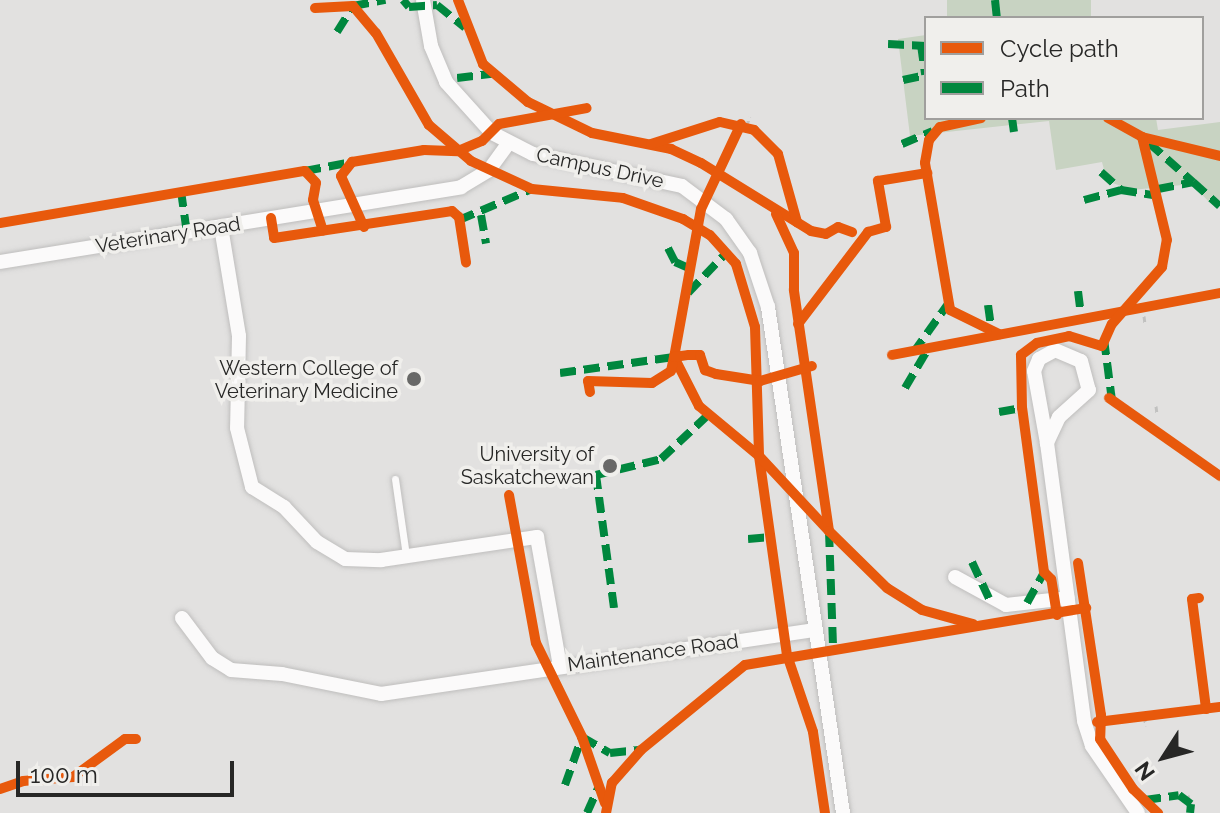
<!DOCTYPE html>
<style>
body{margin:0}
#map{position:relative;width:1220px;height:813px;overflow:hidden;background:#e2e1e0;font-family:Raleway,sans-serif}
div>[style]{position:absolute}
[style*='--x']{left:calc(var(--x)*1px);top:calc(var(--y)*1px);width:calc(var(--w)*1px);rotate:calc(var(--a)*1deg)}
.green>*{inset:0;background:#c8d3c2;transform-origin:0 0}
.path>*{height:3px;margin-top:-1.5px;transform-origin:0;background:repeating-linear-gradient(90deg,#c1c1c0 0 6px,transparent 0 10px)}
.roads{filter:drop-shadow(0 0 2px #bfbebd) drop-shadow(0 0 2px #bfbebd)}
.service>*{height:7px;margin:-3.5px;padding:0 3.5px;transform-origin:3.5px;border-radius:3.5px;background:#fbfafa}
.minor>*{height:14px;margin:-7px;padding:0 7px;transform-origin:7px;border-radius:7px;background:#fbfafa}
.quiet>*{height:8px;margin-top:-4px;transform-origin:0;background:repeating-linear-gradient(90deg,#00873e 0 16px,transparent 0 24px)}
.cycleway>*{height:10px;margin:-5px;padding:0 5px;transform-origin:5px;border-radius:5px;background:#e8590c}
.dots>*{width:22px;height:22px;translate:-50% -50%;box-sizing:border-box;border:4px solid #f0efec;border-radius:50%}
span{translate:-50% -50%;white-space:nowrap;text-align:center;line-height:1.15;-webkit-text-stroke:7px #f0efec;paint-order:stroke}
.street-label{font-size:20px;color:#272726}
.poi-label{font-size:20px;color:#272726}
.right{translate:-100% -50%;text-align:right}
.legend{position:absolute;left:924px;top:16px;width:280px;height:104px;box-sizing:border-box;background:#f0efec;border:2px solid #a09f9d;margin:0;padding:10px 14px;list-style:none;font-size:24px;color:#272726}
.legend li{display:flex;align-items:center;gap:16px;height:40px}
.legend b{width:40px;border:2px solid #a09f9d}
.north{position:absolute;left:1124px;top:717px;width:80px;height:80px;-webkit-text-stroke:6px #f0efec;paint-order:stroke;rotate:234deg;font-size:22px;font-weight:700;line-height:32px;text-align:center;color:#272726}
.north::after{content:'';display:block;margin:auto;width:28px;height:36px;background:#272726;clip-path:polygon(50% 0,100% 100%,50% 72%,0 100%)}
.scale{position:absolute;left:16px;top:761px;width:218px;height:36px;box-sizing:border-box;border:4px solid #272726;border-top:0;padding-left:10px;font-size:24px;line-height:28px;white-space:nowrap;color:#272726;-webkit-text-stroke:6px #f0efec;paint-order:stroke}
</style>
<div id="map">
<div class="green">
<i style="left:947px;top:0;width:144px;height:18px"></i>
<i style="clip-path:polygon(926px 35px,926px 118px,1156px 118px,1158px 130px,1220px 122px,1220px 200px,1209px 202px,1192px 184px,1132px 190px,1107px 181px,1102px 162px,1056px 170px,1049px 121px,910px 136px,898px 39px)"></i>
</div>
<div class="path">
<i style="--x:746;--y:126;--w:10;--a:-66"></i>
<i style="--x:1144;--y:316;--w:8;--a:83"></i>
<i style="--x:1156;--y:406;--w:8;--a:83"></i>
<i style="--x:1144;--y:716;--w:10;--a:79"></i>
<i style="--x:1188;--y:795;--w:5;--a:79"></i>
</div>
<div class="roads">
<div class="service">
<i style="--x:395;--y:479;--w:77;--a:81.8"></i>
</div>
<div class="minor">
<i style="--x:423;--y:0;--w:47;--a:80.1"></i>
<i style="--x:431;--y:46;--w:39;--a:67"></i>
<i style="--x:446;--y:82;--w:69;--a:48"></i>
<i style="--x:492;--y:133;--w:46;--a:27.1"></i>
<i style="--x:533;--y:154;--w:152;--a:12.1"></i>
<i style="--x:682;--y:186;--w:55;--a:36.9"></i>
<i style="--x:726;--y:219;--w:42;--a:54.8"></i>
<i style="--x:750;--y:253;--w:57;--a:71.6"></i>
<i style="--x:768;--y:307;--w:512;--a:81.57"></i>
<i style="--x:221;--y:227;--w:110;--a:80.6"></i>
<i style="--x:239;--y:336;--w:92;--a:91.2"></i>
<i style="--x:237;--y:428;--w:61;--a:75.7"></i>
<i style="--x:252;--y:487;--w:38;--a:32"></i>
<i style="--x:284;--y:507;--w:48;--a:46.7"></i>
<i style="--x:317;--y:542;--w:33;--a:31"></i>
<i style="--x:345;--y:559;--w:36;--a:2"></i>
<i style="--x:381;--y:560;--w:158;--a:-8.4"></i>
<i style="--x:537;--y:537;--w:131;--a:79.9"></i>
<i style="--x:0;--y:262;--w:467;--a:-9.2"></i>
<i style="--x:461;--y:187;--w:33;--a:-31"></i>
<i style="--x:489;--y:170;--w:32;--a:-54"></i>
<i style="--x:1055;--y:350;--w:28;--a:23"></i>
<i style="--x:1081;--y:361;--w:30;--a:75"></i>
<i style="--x:1089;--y:390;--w:40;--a:138"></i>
<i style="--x:1059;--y:417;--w:29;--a:115"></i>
<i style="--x:1047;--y:443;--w:73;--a:-100.2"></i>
<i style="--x:1034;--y:371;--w:13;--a:-67"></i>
<i style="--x:1039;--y:359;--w:18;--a:-29"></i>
<i style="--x:1047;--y:443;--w:280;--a:82.4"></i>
<i style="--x:1084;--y:721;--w:26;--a:72"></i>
<i style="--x:1092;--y:746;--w:81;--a:55.5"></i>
<i style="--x:955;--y:577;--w:58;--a:28.8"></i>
<i style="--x:1006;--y:605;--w:62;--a:-6.4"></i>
<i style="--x:182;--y:618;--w:50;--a:53.1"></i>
<i style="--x:212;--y:658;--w:22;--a:32"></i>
<i style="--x:231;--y:670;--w:51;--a:4.5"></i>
<i style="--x:282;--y:674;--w:101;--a:11.4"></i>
<i style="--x:381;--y:694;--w:439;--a:-8.4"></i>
</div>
</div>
<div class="quiet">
<i style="--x:403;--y:0;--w:9;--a:49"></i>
<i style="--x:409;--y:7;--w:28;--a:-4"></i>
<i style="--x:437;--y:5;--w:36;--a:39"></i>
<i style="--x:995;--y:0;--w:18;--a:84"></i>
<i style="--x:337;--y:32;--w:31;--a:-58"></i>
<i style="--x:353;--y:6;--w:33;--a:-11"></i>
<i style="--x:888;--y:44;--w:38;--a:3"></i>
<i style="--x:921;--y:45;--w:30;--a:82"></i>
<i style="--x:457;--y:78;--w:35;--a:-7"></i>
<i style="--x:903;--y:80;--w:24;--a:-12"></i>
<i style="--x:1012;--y:118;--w:14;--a:82"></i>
<i style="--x:1149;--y:143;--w:59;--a:41.6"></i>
<i style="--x:902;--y:144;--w:33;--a:-23"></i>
<i style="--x:305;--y:171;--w:48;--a:-10.8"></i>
<i style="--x:1101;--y:172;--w:27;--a:42"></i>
<i style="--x:1158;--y:189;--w:36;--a:-11"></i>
<i style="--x:1193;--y:182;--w:36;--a:42"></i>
<i style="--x:181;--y:191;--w:42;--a:81.9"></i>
<i style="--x:1084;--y:200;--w:38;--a:-15"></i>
<i style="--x:1121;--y:190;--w:39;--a:9"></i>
<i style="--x:481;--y:215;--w:29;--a:80"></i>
<i style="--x:459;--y:220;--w:79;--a:-23"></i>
<i style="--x:668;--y:248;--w:16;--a:63"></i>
<i style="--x:675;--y:262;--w:17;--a:24"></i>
<i style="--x:1078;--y:291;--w:26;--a:83"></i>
<i style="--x:688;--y:293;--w:57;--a:-46.4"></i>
<i style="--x:988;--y:305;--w:28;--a:82"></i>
<i style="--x:1104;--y:339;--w:63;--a:82.6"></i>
<i style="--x:913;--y:353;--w:60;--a:-54.5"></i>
<i style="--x:560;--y:373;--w:115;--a:-8"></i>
<i style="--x:905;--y:388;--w:45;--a:-59.5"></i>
<i style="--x:999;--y:412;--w:23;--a:-10"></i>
<i style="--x:829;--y:531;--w:117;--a:88"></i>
<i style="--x:748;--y:539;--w:23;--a:-5"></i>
<i style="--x:972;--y:562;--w:40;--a:65"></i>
<i style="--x:1027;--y:603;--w:35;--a:-61"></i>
<i style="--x:614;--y:608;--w:134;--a:-97.7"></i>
<i style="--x:596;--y:475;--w:67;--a:-13.8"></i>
<i style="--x:661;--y:459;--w:64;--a:-43.1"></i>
<i style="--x:565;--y:785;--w:51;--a:-70.5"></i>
<i style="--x:582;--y:737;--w:32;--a:30"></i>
<i style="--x:610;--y:753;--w:31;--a:-6"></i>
<i style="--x:1145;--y:800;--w:34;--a:-8"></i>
<i style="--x:1179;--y:795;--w:15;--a:37"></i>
<i style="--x:1191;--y:804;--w:9;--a:96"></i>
<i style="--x:587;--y:813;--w:27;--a:-66"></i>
</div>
<div class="cycleway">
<i style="--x:458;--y:0;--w:69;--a:68.7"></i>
<i style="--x:483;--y:64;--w:59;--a:40.2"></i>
<i style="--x:528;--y:102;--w:71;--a:25.8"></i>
<i style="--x:592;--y:133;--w:81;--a:11.4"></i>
<i style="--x:671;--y:149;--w:33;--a:25"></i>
<i style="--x:701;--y:163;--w:129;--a:31.7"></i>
<i style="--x:811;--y:231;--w:15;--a:11"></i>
<i style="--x:826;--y:234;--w:14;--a:-30"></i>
<i style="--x:838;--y:227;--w:15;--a:20"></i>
<i style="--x:315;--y:8;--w:38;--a:-3"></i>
<i style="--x:353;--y:6;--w:35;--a:50"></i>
<i style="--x:376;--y:33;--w:106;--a:60.1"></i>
<i style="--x:429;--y:125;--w:55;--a:40.6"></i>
<i style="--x:471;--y:161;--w:67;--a:24.7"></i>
<i style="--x:532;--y:189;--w:91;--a:5.6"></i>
<i style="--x:623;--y:198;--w:64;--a:19.3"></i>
<i style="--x:683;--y:219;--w:31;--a:31"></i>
<i style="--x:710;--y:235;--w:39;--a:48"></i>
<i style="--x:736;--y:264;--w:66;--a:73.2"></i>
<i style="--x:755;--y:327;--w:129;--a:88.2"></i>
<i style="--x:759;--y:456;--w:201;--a:82"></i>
<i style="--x:787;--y:655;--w:81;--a:71.3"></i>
<i style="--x:813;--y:732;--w:82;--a:81.6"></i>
<i style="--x:981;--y:118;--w:42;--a:167.6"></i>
<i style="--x:940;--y:127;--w:17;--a:130"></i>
<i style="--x:929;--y:140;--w:23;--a:100"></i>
<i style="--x:925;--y:163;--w:149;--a:80.3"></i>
<i style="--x:950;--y:310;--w:55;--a:26.1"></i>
<i style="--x:1108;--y:118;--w:39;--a:29"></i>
<i style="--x:1142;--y:137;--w:80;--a:13.7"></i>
<i style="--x:741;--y:124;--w:94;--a:115.2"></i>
<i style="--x:701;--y:209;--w:150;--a:100.3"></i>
<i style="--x:674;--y:357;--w:55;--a:63"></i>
<i style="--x:699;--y:406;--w:78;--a:39.8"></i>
<i style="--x:759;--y:456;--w:103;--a:47"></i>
<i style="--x:829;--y:531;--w:244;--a:-98.3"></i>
<i style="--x:794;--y:290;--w:37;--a:-90"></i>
<i style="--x:794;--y:253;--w:43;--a:-114.8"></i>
<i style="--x:651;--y:144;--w:72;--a:-17.7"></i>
<i style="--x:720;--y:122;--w:35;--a:13"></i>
<i style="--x:754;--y:130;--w:34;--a:45"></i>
<i style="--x:778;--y:154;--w:71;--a:74.4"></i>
<i style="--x:271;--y:218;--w:20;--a:81"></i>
<i style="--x:274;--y:238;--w:180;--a:-8.6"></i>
<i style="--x:452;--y:211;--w:9;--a:41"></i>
<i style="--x:459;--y:217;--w:46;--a:81.2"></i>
<i style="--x:0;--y:223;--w:309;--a:-9.7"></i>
<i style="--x:305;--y:171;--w:16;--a:47"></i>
<i style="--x:316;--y:183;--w:17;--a:100"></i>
<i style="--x:313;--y:200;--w:32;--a:72"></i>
<i style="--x:364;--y:227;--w:56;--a:-114.3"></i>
<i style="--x:341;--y:176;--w:18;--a:-52"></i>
<i style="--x:352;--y:162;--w:73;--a:-9.5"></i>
<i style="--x:424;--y:150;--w:34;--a:2"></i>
<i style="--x:458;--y:151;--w:26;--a:-23"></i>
<i style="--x:482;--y:141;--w:24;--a:-45"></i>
<i style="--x:499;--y:124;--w:89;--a:-10.3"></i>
<i style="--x:798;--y:324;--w:116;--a:-52.7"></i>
<i style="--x:868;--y:232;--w:19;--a:-16"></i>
<i style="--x:886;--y:227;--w:47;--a:-99.9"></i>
<i style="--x:878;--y:181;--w:50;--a:-9.3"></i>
<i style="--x:892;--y:355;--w:334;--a:-10.7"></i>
<i style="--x:590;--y:392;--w:11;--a:-100"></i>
<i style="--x:588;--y:381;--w:64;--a:1.8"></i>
<i style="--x:652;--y:383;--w:22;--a:-32"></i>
<i style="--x:671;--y:371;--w:14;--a:-78"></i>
<i style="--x:674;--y:357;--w:15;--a:-8"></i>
<i style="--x:689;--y:355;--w:11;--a:0"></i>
<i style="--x:700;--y:355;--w:16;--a:72"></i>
<i style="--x:705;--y:370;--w:12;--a:20"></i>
<i style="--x:716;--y:374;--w:45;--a:9"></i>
<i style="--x:760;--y:381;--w:54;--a:-16.1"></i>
<i style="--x:1109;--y:398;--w:136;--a:35.1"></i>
<i style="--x:509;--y:495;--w:150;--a:79.7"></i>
<i style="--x:536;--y:643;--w:105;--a:63.9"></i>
<i style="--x:582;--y:737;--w:70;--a:70.8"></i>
<i style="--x:829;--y:531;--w:81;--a:44.5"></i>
<i style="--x:887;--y:588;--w:41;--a:32.2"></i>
<i style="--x:922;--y:610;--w:53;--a:15.4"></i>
<i style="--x:1078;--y:563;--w:154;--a:81.4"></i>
<i style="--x:1101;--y:715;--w:24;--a:92"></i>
<i style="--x:1100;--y:739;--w:60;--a:56.6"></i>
<i style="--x:1133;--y:789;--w:35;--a:44"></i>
<i style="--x:1199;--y:598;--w:7;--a:172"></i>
<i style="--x:1192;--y:599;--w:111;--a:82.7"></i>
<i style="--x:1057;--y:615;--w:36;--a:-99"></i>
<i style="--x:1051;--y:579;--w:10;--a:-135"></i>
<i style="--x:1044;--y:572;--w:165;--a:-97.6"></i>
<i style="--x:1022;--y:408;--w:53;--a:-91.1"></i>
<i style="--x:1021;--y:355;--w:20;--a:-37"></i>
<i style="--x:1037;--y:343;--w:33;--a:-12"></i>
<i style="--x:1069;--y:336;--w:34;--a:17"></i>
<i style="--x:1102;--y:346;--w:24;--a:-66"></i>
<i style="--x:1112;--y:324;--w:76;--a:-48.7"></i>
<i style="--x:1162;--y:267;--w:27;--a:-80"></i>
<i style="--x:1167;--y:240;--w:106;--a:-103.6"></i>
<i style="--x:1097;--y:722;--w:124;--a:-7"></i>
<i style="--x:0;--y:789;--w:24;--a:-19"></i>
<i style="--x:23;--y:781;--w:50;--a:-4.6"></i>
<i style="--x:73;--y:777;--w:64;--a:-36.2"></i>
<i style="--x:125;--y:739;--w:11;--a:0"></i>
<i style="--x:606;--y:813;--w:31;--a:-79"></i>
<i style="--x:612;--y:783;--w:44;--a:-48.7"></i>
<i style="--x:641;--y:750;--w:134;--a:-39.3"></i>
<i style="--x:745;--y:665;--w:346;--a:-9.5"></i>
</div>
<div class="dots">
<i style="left:414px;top:379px;background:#686867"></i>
<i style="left:610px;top:466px;background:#686867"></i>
</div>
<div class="street-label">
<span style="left:600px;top:168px;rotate:12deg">Campus Drive</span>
<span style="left:168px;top:235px;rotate:-9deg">Veterinary Road</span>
<span style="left:653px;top:653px;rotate:-8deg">Maintenance Road</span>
</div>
<div class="poi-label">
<span class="right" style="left:398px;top:380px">Western College of<br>Veterinary Medicine</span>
<span class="right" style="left:594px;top:466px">University of<br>Saskatchewan</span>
</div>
<ul class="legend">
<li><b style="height:10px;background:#e8590c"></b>Cycle path</li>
<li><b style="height:10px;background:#00873e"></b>Path</li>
</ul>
<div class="north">N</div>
<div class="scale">100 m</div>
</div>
